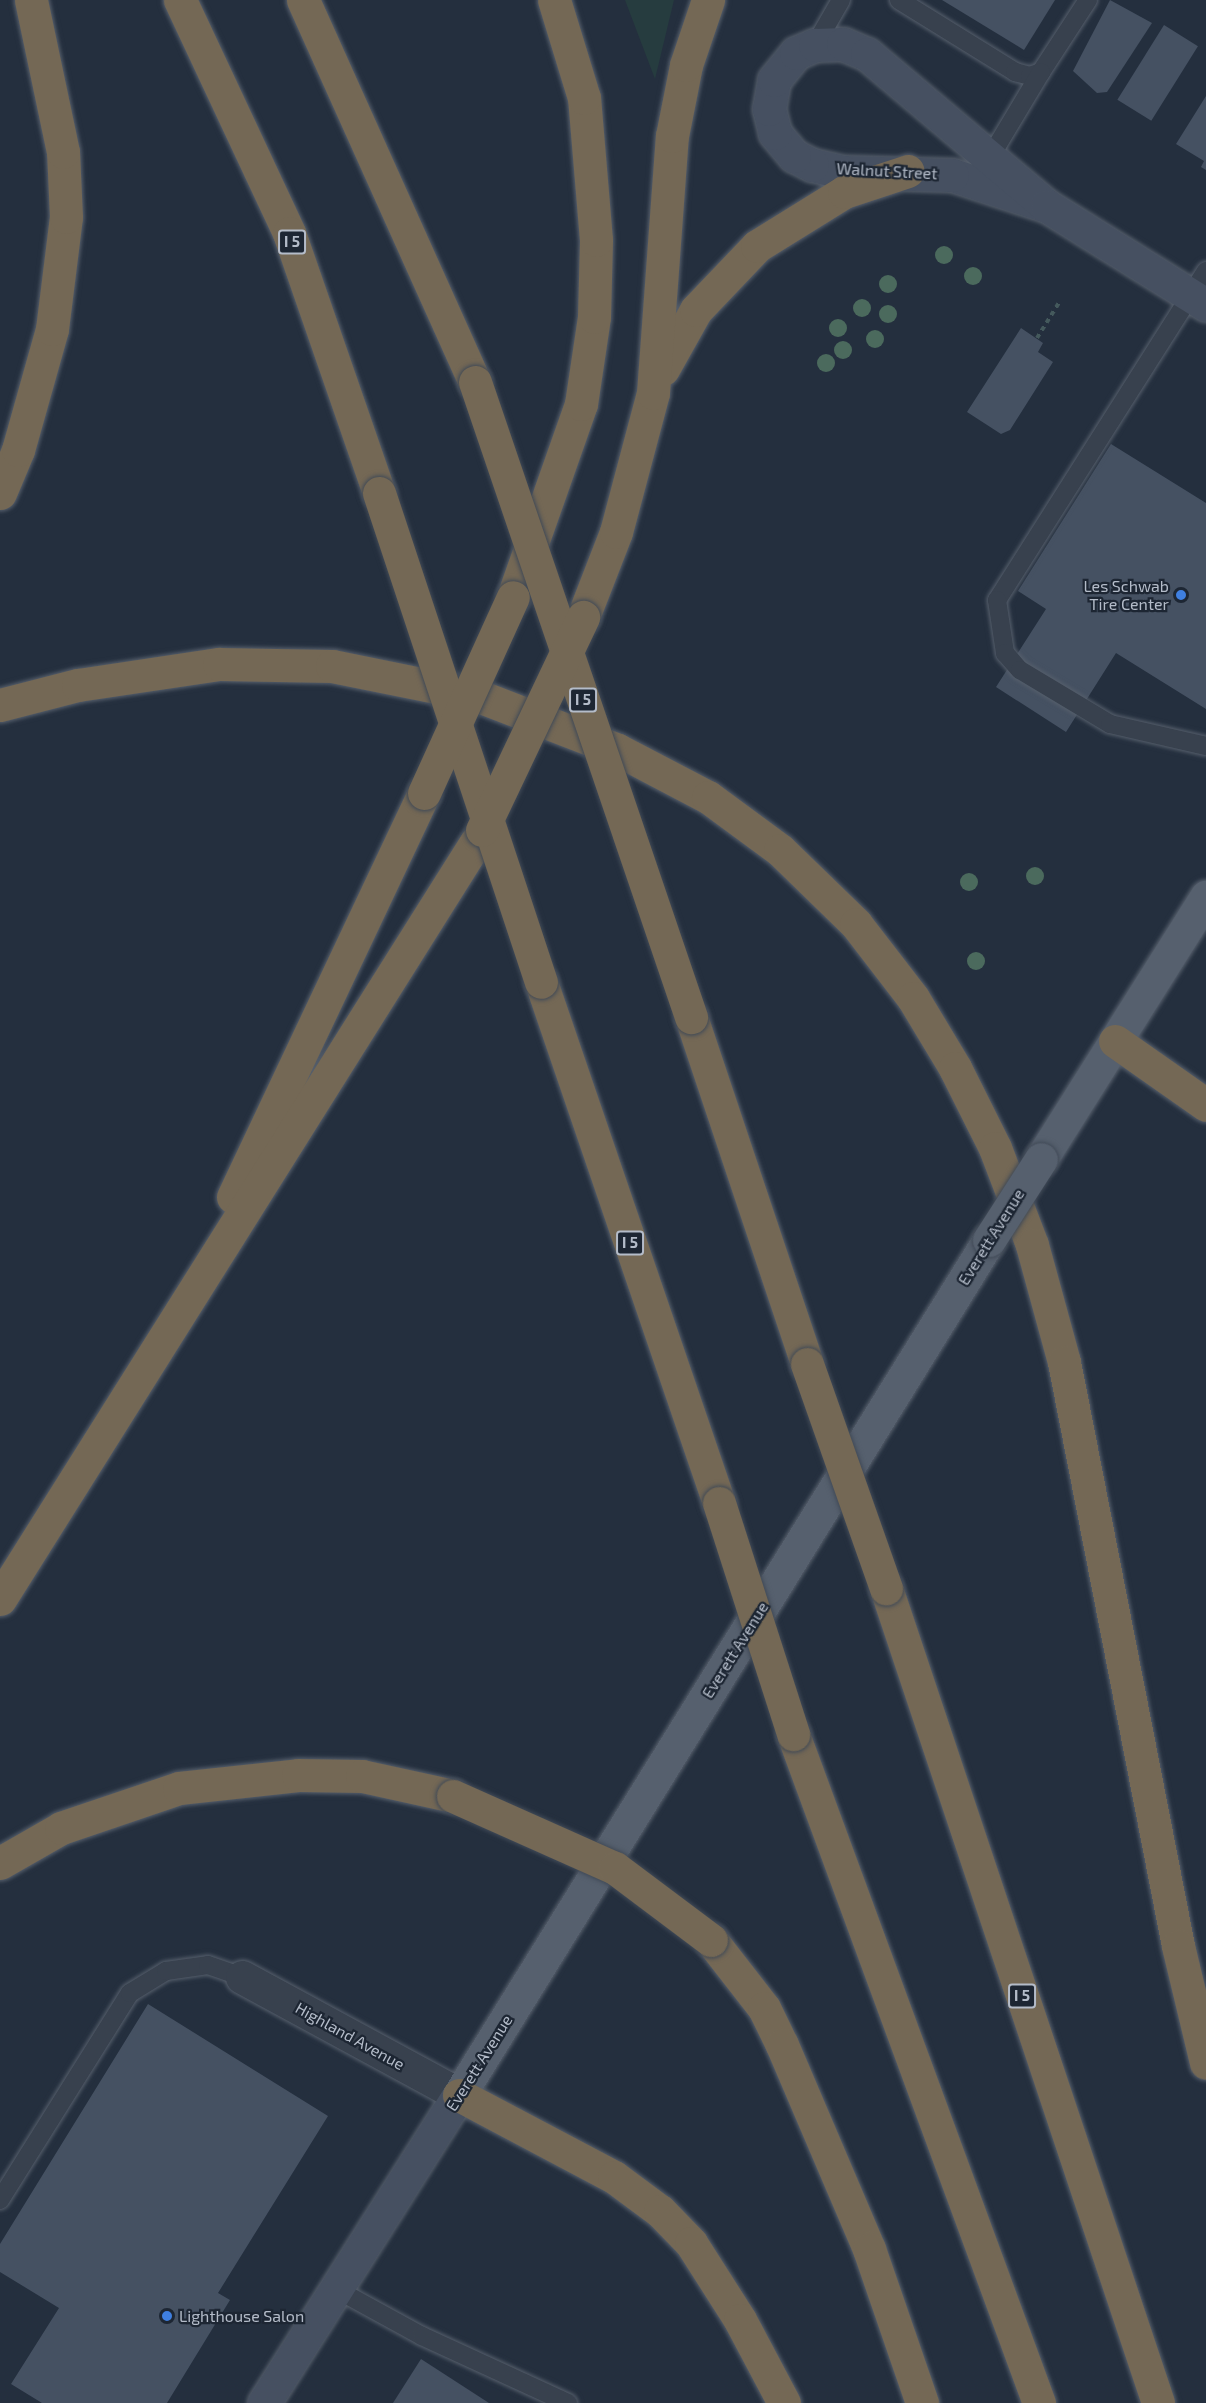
<!DOCTYPE html>
<style>
body{margin:0}
#map{position:relative;width:1206px;height:2403px;overflow:hidden;background:#242f3e;font-family:"Exo 2",sans-serif}
div>[style]{position:absolute}
[style*='--x']{left:calc(var(--x)*1px);top:calc(var(--y)*1px);width:calc(var(--w)*1px);rotate:calc(var(--a)*1deg)}
.green>*{inset:0;background:#263c3f}
.building>*{inset:0;background:#455162;transform-origin:0 0}
.path>*{height:4px;margin-top:-2px;transform-origin:0;background:repeating-linear-gradient(90deg,#44595c 0 4.5px,transparent 0 9px)}
.roads{filter:drop-shadow(0 0 2px #565f6c) drop-shadow(0 0 2px #565f6c)}
.lane>*{height:18px;margin:-9px;padding:0 9px;transform-origin:9px;border-radius:9px;background:#38414e}
.street>*{height:33px;margin:-16.5px;padding:0 16.5px;transform-origin:16.5px;border-radius:16.5px;background:#38414e}
.secondary>*{height:33px;margin:-16.5px;padding:0 16.5px;transform-origin:16.5px;border-radius:16.5px;background:#465061}
.primary>*{height:33px;margin:-16.5px;padding:0 16.5px;transform-origin:16.5px;border-radius:16.5px;background:#56606e}
.highway>*{height:33px;margin:-16.5px;padding:0 16.5px;transform-origin:16.5px;border-radius:16.5px;background:#746855}
.bridges{filter:drop-shadow(0 0 2px #414a57) drop-shadow(0 0 2px #414a57)}
.primary-bridge>*{height:33px;margin:-16.5px;padding:0 16.5px;transform-origin:16.5px;border-radius:16.5px;background:#56606e}
.highway-bridge>*{height:33px;margin:-16.5px;padding:0 16.5px;transform-origin:16.5px;border-radius:16.5px;background:#746855}
.trees>*{width:18px;height:18px;margin:-9px;border-radius:50%;background:#4b6a5d}
.dots>*{width:16px;height:16px;translate:-50% -50%;box-sizing:border-box;border:3px solid #1d2633;border-radius:50%}
span{translate:-50% -50%;white-space:nowrap;text-align:center;line-height:1.15;-webkit-text-stroke:4.5px #1d2633;paint-order:stroke}
.shield-label span{padding:2px 4px;background:#1d2633;border:2px solid;border-radius:4px;-webkit-text-stroke-width:0}
.shield-label{font-size:15px;color:#b4bcc9;font-weight:700}
.street-label{font-size:16px;color:#b4bcc9}
.poi-label{font-size:16px;color:#b4bcc9}
.right{translate:-100% -50%;text-align:right}
.left{translate:0 -50%;text-align:left}
</style>
<div id="map">
<div class="green">
<i style="clip-path:polygon(625px 0,674px 0,655px 79px)"></i>
</div>
<div class="building">
<i style="clip-path:polygon(942px 0,1055px 0,1024px 50px)"></i>
<i style="clip-path:polygon(1110px 0,1152px 23px,1107px 92px,1097px 93px,1073px 71px)"></i>
<i style="left:1164px;top:25px;width:40px;height:88px;rotate:32deg"></i>
<i style="clip-path:polygon(1206px 96px,1206px 170px,1201px 167px,1204px 161px,1176px 144px)"></i>
<i style="clip-path:polygon(1021px 328px,1043px 343px,1038px 352px,1053px 362px,1010px 430px,1001px 434px,967px 412px)"></i>
<i style="clip-path:polygon(1111px 444px,1206px 503px,1206px 709px,1116px 653px,1066px 732px,996px 687px,1046px 609px,1018px 591px)"></i>
<i style="clip-path:polygon(148px 2004px,328px 2116px,218px 2293px,230px 2300px,167px 2403px,42px 2403px,11px 2384px,59px 2308px,0 2272px,0 2244px)"></i>
<i style="clip-path:polygon(421px 2359px,489px 2403px,393px 2403px)"></i>
</div>
<div class="path">
<i style="--x:1037;--y:338;--w:44;--a:-58.1"></i>
</div>
<div class="roads">
<div class="lane">
<i style="--x:899;--y:0;--w:137;--a:31.8"></i>
<i style="--x:1015;--y:72;--w:16;--a:15"></i>
<i style="--x:1030;--y:76;--w:12;--a:-20"></i>
<i style="--x:1041;--y:72;--w:86;--a:-56.9"></i>
<i style="--x:815;--y:45;--w:52;--a:-60"></i>
<i style="--x:989;--y:159;--w:101;--a:-59.1"></i>
<i style="--x:1206;--y:271;--w:390;--a:122.4"></i>
<i style="--x:997;--y:600;--w:54;--a:81.4"></i>
<i style="--x:1005;--y:653;--w:23;--a:49"></i>
<i style="--x:1020;--y:670;--w:105;--a:31"></i>
<i style="--x:1110;--y:724;--w:98;--a:12.9"></i>
<i style="--x:0;--y:2200;--w:244;--a:-57.9"></i>
<i style="--x:130;--y:1993;--w:42;--a:-31.4"></i>
<i style="--x:166;--y:1971;--w:42;--a:-8.1"></i>
<i style="--x:208;--y:1965;--w:36;--a:19"></i>
<i style="--x:336;--y:2289;--w:98;--a:28.7"></i>
<i style="--x:422;--y:2336;--w:161;--a:24.7"></i>
</div>
<div class="street">
<i style="--x:242;--y:1977;--w:247;--a:28.5"></i>
</div>
<div class="secondary">
<i style="--x:1047;--y:206;--w:100;--a:-161.9"></i>
<i style="--x:952;--y:175;--w:109;--a:-178.4"></i>
<i style="--x:843;--y:172;--w:32;--a:-167"></i>
<i style="--x:812;--y:165;--w:20;--a:-153"></i>
<i style="--x:794;--y:156;--w:30;--a:-130"></i>
<i style="--x:775;--y:133;--w:25;--a:-104"></i>
<i style="--x:769;--y:109;--w:29;--a:-80"></i>
<i style="--x:774;--y:80;--w:35;--a:-51"></i>
<i style="--x:796;--y:53;--w:21;--a:-23"></i>
<i style="--x:815;--y:45;--w:28;--a:-2"></i>
<i style="--x:843;--y:44;--w:26;--a:23"></i>
<i style="--x:867;--y:54;--w:236;--a:40.2"></i>
<i style="--x:1047;--y:206;--w:187;--a:31.9"></i>
<i style="--x:264;--y:2403;--w:365;--a:-57.7"></i>
</div>
<div class="primary">
<i style="--x:1041;--y:1159;--w:310;--a:-57.8"></i>
<i style="--x:459;--y:2095;--w:1006;--a:-58.21"></i>
</div>
<div class="highway">
<i style="--x:180;--y:0;--w:257;--a:64.9"></i>
<i style="--x:289;--y:233;--w:275;--a:70.9"></i>
<i style="--x:303;--y:0;--w:419;--a:65.8"></i>
<i style="--x:663;--y:369;--w:68;--a:-60.8"></i>
<i style="--x:696;--y:310;--w:88;--a:-46.4"></i>
<i style="--x:757;--y:246;--w:102;--a:-31.8"></i>
<i style="--x:844;--y:192;--w:67;--a:-18.2"></i>
<i style="--x:0;--y:493;--w:47;--a:-67.3"></i>
<i style="--x:18;--y:450;--w:126;--a:-74.3"></i>
<i style="--x:52;--y:329;--w:113;--a:-82.9"></i>
<i style="--x:66;--y:217;--w:65;--a:-92.6"></i>
<i style="--x:63;--y:152;--w:155;--a:-101.9"></i>
<i style="--x:513;--y:597;--w:205;--a:-70.6"></i>
<i style="--x:581;--y:404;--w:88;--a:-81.5"></i>
<i style="--x:594;--y:317;--w:77;--a:-88.5"></i>
<i style="--x:596;--y:240;--w:143;--a:-94.8"></i>
<i style="--x:584;--y:98;--w:102;--a:-107"></i>
<i style="--x:583;--y:617;--w:91;--a:-68.8"></i>
<i style="--x:616;--y:532;--w:144;--a:-75.1"></i>
<i style="--x:653;--y:393;--w:258;--a:-85.8"></i>
<i style="--x:672;--y:136;--w:72;--a:-78.8"></i>
<i style="--x:686;--y:65;--w:69;--a:-71.3"></i>
<i style="--x:0;--y:705;--w:81;--a:-14.4"></i>
<i style="--x:78;--y:685;--w:143;--a:-8.5"></i>
<i style="--x:219;--y:664;--w:113;--a:1"></i>
<i style="--x:332;--y:666;--w:147;--a:11.4"></i>
<i style="--x:476;--y:695;--w:152;--a:21.2"></i>
<i style="--x:618;--y:750;--w:102;--a:27.6"></i>
<i style="--x:708;--y:797;--w:89;--a:36.4"></i>
<i style="--x:780;--y:850;--w:106;--a:44.2"></i>
<i style="--x:856;--y:924;--w:93;--a:52.4"></i>
<i style="--x:913;--y:998;--w:82;--a:59"></i>
<i style="--x:955;--y:1068;--w:89;--a:63.4"></i>
<i style="--x:995;--y:1148;--w:104;--a:69.1"></i>
<i style="--x:1032;--y:1245;--w:121;--a:74.7"></i>
<i style="--x:1064;--y:1362;--w:595;--a:78.95"></i>
<i style="--x:1178;--y:1946;--w:120;--a:76.5"></i>
<i style="--x:541;--y:982;--w:551;--a:71.14"></i>
<i style="--x:691;--y:1017;--w:366;--a:71.5"></i>
<i style="--x:1115;--y:1041;--w:111;--a:35.1"></i>
<i style="--x:233;--y:1197;--w:447;--a:-64.7"></i>
<i style="--x:886;--y:1588;--w:859;--a:71.54"></i>
<i style="--x:0;--y:1599;--w:894;--a:-57.84"></i>
<i style="--x:793;--y:1734;--w:713;--a:69.81"></i>
<i style="--x:0;--y:1863;--w:70;--a:-29.8"></i>
<i style="--x:61;--y:1828;--w:125;--a:-18.7"></i>
<i style="--x:179;--y:1788;--w:120;--a:-6.2"></i>
<i style="--x:298;--y:1775;--w:64;--a:0.9"></i>
<i style="--x:362;--y:1776;--w:93;--a:12.4"></i>
<i style="--x:711;--y:1940;--w:86;--a:52.1"></i>
<i style="--x:764;--y:2008;--w:41;--a:64.1"></i>
<i style="--x:782;--y:2045;--w:222;--a:66.9"></i>
<i style="--x:869;--y:2249;--w:163;--a:71"></i>
<i style="--x:459;--y:2095;--w:175;--a:27.9"></i>
<i style="--x:614;--y:2177;--w:57;--a:36.5"></i>
<i style="--x:660;--y:2211;--w:45;--a:45.9"></i>
<i style="--x:691;--y:2243;--w:91;--a:57.5"></i>
<i style="--x:740;--y:2320;--w:94;--a:62.1"></i>
</div>
</div>
<div class="bridges">
<div class="primary-bridge">
<i style="--x:989;--y:1240;--w:96;--a:-57.3"></i>
</div>
<div class="highway-bridge">
<i style="--x:475;--y:382;--w:671;--a:71.21"></i>
<i style="--x:379;--y:493;--w:515;--a:71.67"></i>
<i style="--x:424;--y:793;--w:215;--a:-65.6"></i>
<i style="--x:482;--y:830;--w:236;--a:-64.6"></i>
<i style="--x:807;--y:1364;--w:238;--a:70.6"></i>
<i style="--x:719;--y:1503;--w:243;--a:72.2"></i>
<i style="--x:453;--y:1796;--w:177;--a:24"></i>
<i style="--x:615;--y:1868;--w:120;--a:36.9"></i>
</div>
</div>
<div class="trees">
<i style="left:944px;top:255px"></i>
<i style="left:973px;top:276px"></i>
<i style="left:888px;top:284px"></i>
<i style="left:862px;top:308px"></i>
<i style="left:888px;top:314px"></i>
<i style="left:838px;top:328px"></i>
<i style="left:875px;top:339px"></i>
<i style="left:843px;top:350px"></i>
<i style="left:826px;top:363px"></i>
<i style="left:1035px;top:876px"></i>
<i style="left:969px;top:882px"></i>
<i style="left:976px;top:961px"></i>
</div>
<div class="dots">
<i style="left:1181px;top:595px;background:#3f7fe0"></i>
<i style="left:167px;top:2316px;background:#3f7fe0"></i>
</div>
<div class="shield-label">
<span style="left:292px;top:242px">I 5</span>
<span style="left:583px;top:700px">I 5</span>
<span style="left:630px;top:1243px">I 5</span>
<span style="left:1022px;top:1996px">I 5</span>
</div>
<div class="street-label">
<span style="left:887px;top:171px;rotate:3deg">Walnut Street</span>
<span style="left:991px;top:1237px;rotate:-58deg">Everett Avenue</span>
<span style="left:735px;top:1650px;rotate:-58deg">Everett Avenue</span>
<span style="left:350px;top:2036px;rotate:29deg">Highland Avenue</span>
<span style="left:479px;top:2063px;rotate:-58deg">Everett Avenue</span>
</div>
<div class="poi-label">
<span class="right" style="left:1169px;top:595px">Les Schwab<br>Tire Center</span>
<span class="left" style="left:179px;top:2316px">Lighthouse Salon</span>
</div>
</div>
